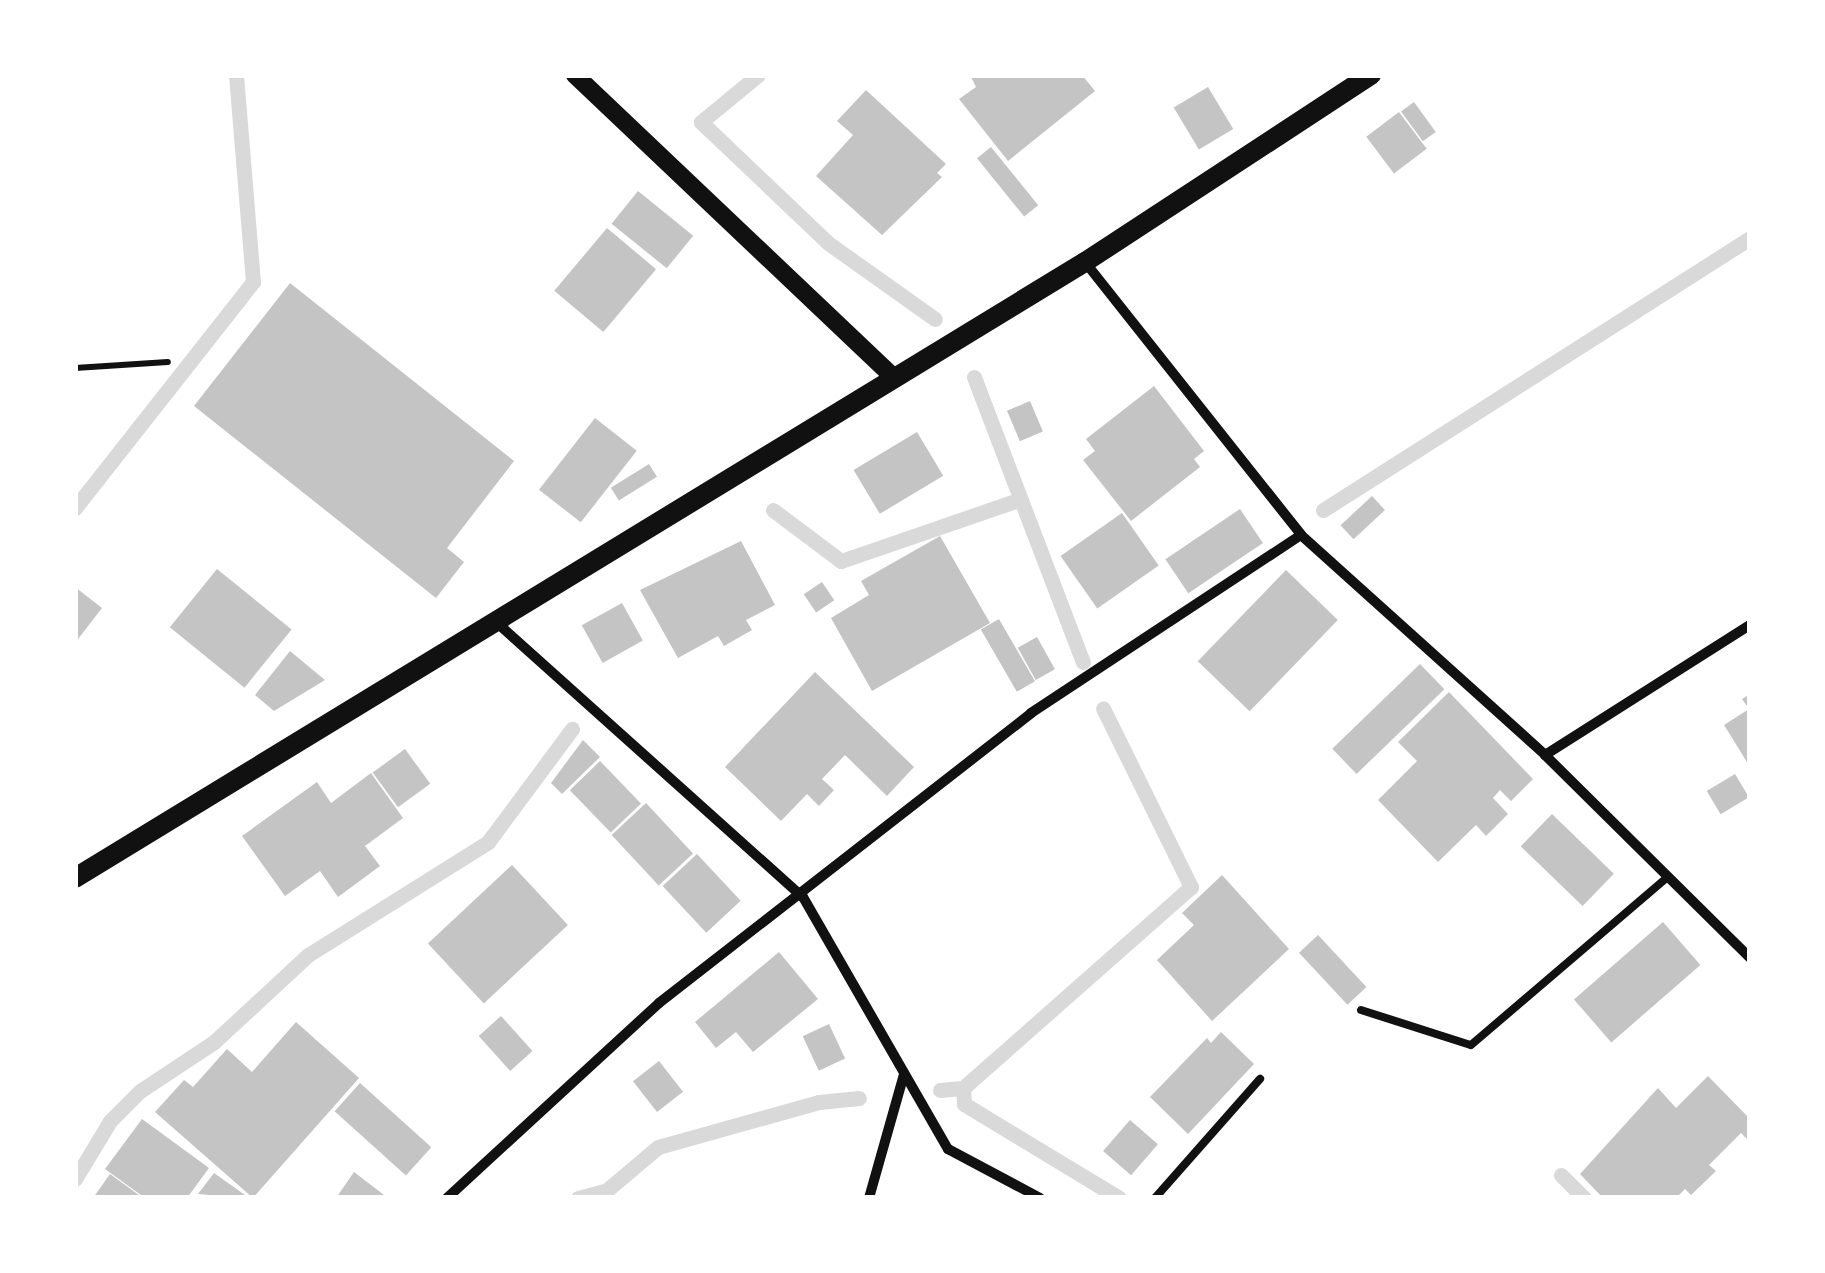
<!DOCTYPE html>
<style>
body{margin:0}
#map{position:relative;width:1825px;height:1273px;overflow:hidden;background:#fff;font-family:"Fira Sans",sans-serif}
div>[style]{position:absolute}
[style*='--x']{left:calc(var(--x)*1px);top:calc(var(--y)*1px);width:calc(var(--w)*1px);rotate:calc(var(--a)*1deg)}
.stream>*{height:15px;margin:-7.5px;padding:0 7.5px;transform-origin:7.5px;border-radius:7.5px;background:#d9d9d9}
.building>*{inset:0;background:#c4c4c4;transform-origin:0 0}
.path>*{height:6px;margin:-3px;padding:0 3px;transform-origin:3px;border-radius:3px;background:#111}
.service>*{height:8px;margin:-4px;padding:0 4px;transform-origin:4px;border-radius:4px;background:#111}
.minor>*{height:10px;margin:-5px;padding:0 5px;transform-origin:5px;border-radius:5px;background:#111}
.tertiary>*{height:18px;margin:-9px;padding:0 9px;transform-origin:9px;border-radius:9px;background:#111}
.secondary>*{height:20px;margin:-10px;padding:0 10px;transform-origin:10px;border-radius:10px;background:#111}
span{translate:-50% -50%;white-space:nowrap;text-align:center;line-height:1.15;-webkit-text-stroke:9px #fff;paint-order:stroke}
.frame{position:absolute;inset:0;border:78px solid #fff;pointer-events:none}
</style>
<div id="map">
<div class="stream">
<i style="--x:758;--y:75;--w:74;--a:140.5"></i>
<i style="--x:701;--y:122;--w:175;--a:43.6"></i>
<i style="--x:828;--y:243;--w:131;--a:35.4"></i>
<i style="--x:974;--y:377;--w:305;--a:69.1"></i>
<i style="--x:75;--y:508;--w:288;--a:-51.8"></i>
<i style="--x:253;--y:282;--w:208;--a:-94.7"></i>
<i style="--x:773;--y:510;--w:85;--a:36.9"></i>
<i style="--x:841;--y:561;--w:190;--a:-19"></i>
<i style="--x:1323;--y:510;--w:506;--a:-32.5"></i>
<i style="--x:963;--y:1088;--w:16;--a:86"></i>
<i style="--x:964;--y:1104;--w:181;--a:31.2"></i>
<i style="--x:940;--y:1090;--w:23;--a:-5"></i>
<i style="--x:963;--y:1088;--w:304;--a:-41.4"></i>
<i style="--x:1191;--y:887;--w:199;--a:-116.2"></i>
<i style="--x:1561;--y:1175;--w:33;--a:45"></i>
<i style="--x:75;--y:1179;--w:68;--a:-58.9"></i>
<i style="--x:110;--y:1121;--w:42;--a:-45"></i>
<i style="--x:140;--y:1091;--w:89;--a:-33.5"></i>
<i style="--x:214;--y:1042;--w:128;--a:-42.8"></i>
<i style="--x:308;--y:955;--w:213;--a:-32.1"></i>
<i style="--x:488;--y:842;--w:141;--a:-53.4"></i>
<i style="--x:578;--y:1198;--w:30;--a:-15"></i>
<i style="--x:607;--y:1190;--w:67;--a:-40.1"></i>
<i style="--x:658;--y:1147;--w:167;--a:-15.6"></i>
<i style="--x:819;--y:1102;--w:40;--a:-5.7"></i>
</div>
<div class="building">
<i style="clip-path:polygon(970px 75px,1082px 75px,1095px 91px,1008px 161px,959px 99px,976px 87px)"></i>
<i style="left:1208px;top:87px;width:49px;height:40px;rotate:59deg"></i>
<i style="clip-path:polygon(866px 90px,946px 164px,937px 173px,942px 177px,882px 235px,816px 176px,853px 135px,837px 121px)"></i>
<i style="left:1414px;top:102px;width:37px;height:16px;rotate:54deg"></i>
<i style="left:1399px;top:112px;width:46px;height:41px;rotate:53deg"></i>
<i style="left:991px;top:147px;width:75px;height:18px;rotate:51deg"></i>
<i style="left:638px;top:191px;width:71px;height:42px;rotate:39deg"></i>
<i style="left:607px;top:228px;width:64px;height:82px;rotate:40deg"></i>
<i style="clip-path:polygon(290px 283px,514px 461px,447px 548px,464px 562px,436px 598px,194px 406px)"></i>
<i style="clip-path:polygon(1154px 386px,1204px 451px,1194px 459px,1200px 467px,1131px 521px,1083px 460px,1095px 451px,1086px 439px)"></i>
<i style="left:1030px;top:401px;width:33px;height:25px;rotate:67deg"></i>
<i style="left:595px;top:418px;width:53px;height:91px;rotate:38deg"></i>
<i style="left:917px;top:432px;width:51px;height:74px;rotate:59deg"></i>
<i style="left:649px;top:464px;width:15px;height:45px;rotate:58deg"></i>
<i style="left:1372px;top:496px;width:19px;height:43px;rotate:47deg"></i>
<i style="left:1240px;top:509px;width:41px;height:90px;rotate:56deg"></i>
<i style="left:1122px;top:513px;width:64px;height:75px;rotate:55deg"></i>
<i style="clip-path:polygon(940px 536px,990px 623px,872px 691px,831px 618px,869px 595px,861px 581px)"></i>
<i style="clip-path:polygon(741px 541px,775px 605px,746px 620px,752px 630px,724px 646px,718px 636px,678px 658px,640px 590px)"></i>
<i style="left:217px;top:569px;width:96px;height:75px;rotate:39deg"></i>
<i style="left:1286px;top:570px;width:72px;height:127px;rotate:44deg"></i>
<i style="left:822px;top:582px;width:22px;height:22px;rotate:56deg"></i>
<i style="clip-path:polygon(75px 587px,102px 608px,75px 643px)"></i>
<i style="left:622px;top:603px;width:43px;height:46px;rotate:61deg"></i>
<i style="left:999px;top:619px;width:72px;height:21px;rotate:60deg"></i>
<i style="left:1037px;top:637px;width:37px;height:22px;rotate:61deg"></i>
<i style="clip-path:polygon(290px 651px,325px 680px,274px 711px,255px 695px)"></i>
<i style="left:1420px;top:664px;width:35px;height:122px;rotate:46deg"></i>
<i style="clip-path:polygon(815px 672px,914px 767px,887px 796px,845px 755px,822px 779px,834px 790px,819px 806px,807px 794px,781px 821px,725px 767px)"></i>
<i style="clip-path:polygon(1449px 692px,1533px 779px,1511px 801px,1500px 790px,1493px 798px,1508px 814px,1486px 836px,1476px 825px,1438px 862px,1378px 800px,1417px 761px,1398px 742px)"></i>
<i style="clip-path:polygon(1750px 694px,1750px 767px,1724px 725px,1749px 709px,1742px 699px)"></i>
<i style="clip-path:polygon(583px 740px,600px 757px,562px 794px,551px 783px)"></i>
<i style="left:405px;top:749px;width:43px;height:40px;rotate:54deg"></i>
<i style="left:600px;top:761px;width:59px;height:42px;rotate:46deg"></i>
<i style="clip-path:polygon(371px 773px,403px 818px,365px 846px,380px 866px,338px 897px,320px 871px,285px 896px,242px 836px,317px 782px,331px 803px)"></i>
<i style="left:1735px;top:774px;width:27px;height:33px;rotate:59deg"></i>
<i style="left:646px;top:803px;width:69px;height:47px;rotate:47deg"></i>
<i style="left:1552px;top:814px;width:86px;height:45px;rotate:44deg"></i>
<i style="left:697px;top:854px;width:64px;height:47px;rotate:47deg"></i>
<i style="left:512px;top:865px;width:82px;height:115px;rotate:47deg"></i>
<i style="clip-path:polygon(1222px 875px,1289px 949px,1212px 1021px,1157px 960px,1194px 925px,1182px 913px)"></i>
<i style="left:1663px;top:922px;width:57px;height:118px;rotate:49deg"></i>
<i style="left:1318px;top:935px;width:71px;height:26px;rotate:47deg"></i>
<i style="clip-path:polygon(779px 952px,818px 999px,753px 1052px,736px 1032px,716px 1048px,695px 1022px)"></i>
<i style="left:501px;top:1016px;width:47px;height:30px;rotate:48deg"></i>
<i style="clip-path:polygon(296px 1022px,359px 1078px,253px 1198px,155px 1112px,184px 1080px,193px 1087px,227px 1049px,252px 1072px)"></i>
<i style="left:829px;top:1024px;width:38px;height:29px;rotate:65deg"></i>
<i style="clip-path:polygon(1221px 1032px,1254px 1064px,1188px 1134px,1150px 1097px,1207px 1038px,1211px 1043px)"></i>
<i style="left:659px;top:1061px;width:39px;height:33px;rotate:52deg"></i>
<i style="clip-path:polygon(1708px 1076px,1750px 1119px,1750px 1142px,1741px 1133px,1709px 1165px,1716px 1171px,1691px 1195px,1685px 1189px,1676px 1198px,1603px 1198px,1580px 1174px,1658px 1088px,1676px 1108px)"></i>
<i style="left:360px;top:1083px;width:96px;height:38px;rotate:42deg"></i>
<i style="clip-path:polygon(142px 1119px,209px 1168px,187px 1198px,145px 1198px,105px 1169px)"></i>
<i style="left:1130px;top:1120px;width:37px;height:41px;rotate:41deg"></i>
<i style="clip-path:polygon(354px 1172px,388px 1198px,336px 1198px)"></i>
<i style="clip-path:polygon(214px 1173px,245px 1195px,243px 1198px,198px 1194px)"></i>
<i style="clip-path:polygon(110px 1174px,143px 1198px,93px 1198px)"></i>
</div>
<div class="path">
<i style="--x:75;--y:368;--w:93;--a:-3.7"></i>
</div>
<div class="service">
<i style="--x:1361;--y:1010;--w:115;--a:17.7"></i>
<i style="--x:1471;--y:1045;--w:259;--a:-40.5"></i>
<i style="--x:1155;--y:1198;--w:159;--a:-48.6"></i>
</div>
<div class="minor">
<i style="--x:1085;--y:262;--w:348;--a:51.6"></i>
<i style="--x:1301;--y:535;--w:329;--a:42"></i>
<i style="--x:1545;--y:755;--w:289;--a:44.7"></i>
<i style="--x:495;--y:621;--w:414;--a:41.9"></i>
<i style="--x:803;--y:897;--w:291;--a:60.1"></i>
<i style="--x:948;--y:1149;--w:104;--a:28"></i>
<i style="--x:1545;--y:755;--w:243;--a:-32.4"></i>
<i style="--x:447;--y:1198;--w:288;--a:-42.6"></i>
<i style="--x:659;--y:1003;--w:472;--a:-37.9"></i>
<i style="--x:1031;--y:713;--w:323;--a:-33.4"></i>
<i style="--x:869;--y:1198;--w:129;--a:-74.2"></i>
</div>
<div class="tertiary">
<i style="--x:575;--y:75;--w:437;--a:43.5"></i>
</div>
<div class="secondary">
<i style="--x:75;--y:878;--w:1183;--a:-31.38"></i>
<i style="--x:1085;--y:262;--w:342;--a:-33.2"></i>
</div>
<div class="frame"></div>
</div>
